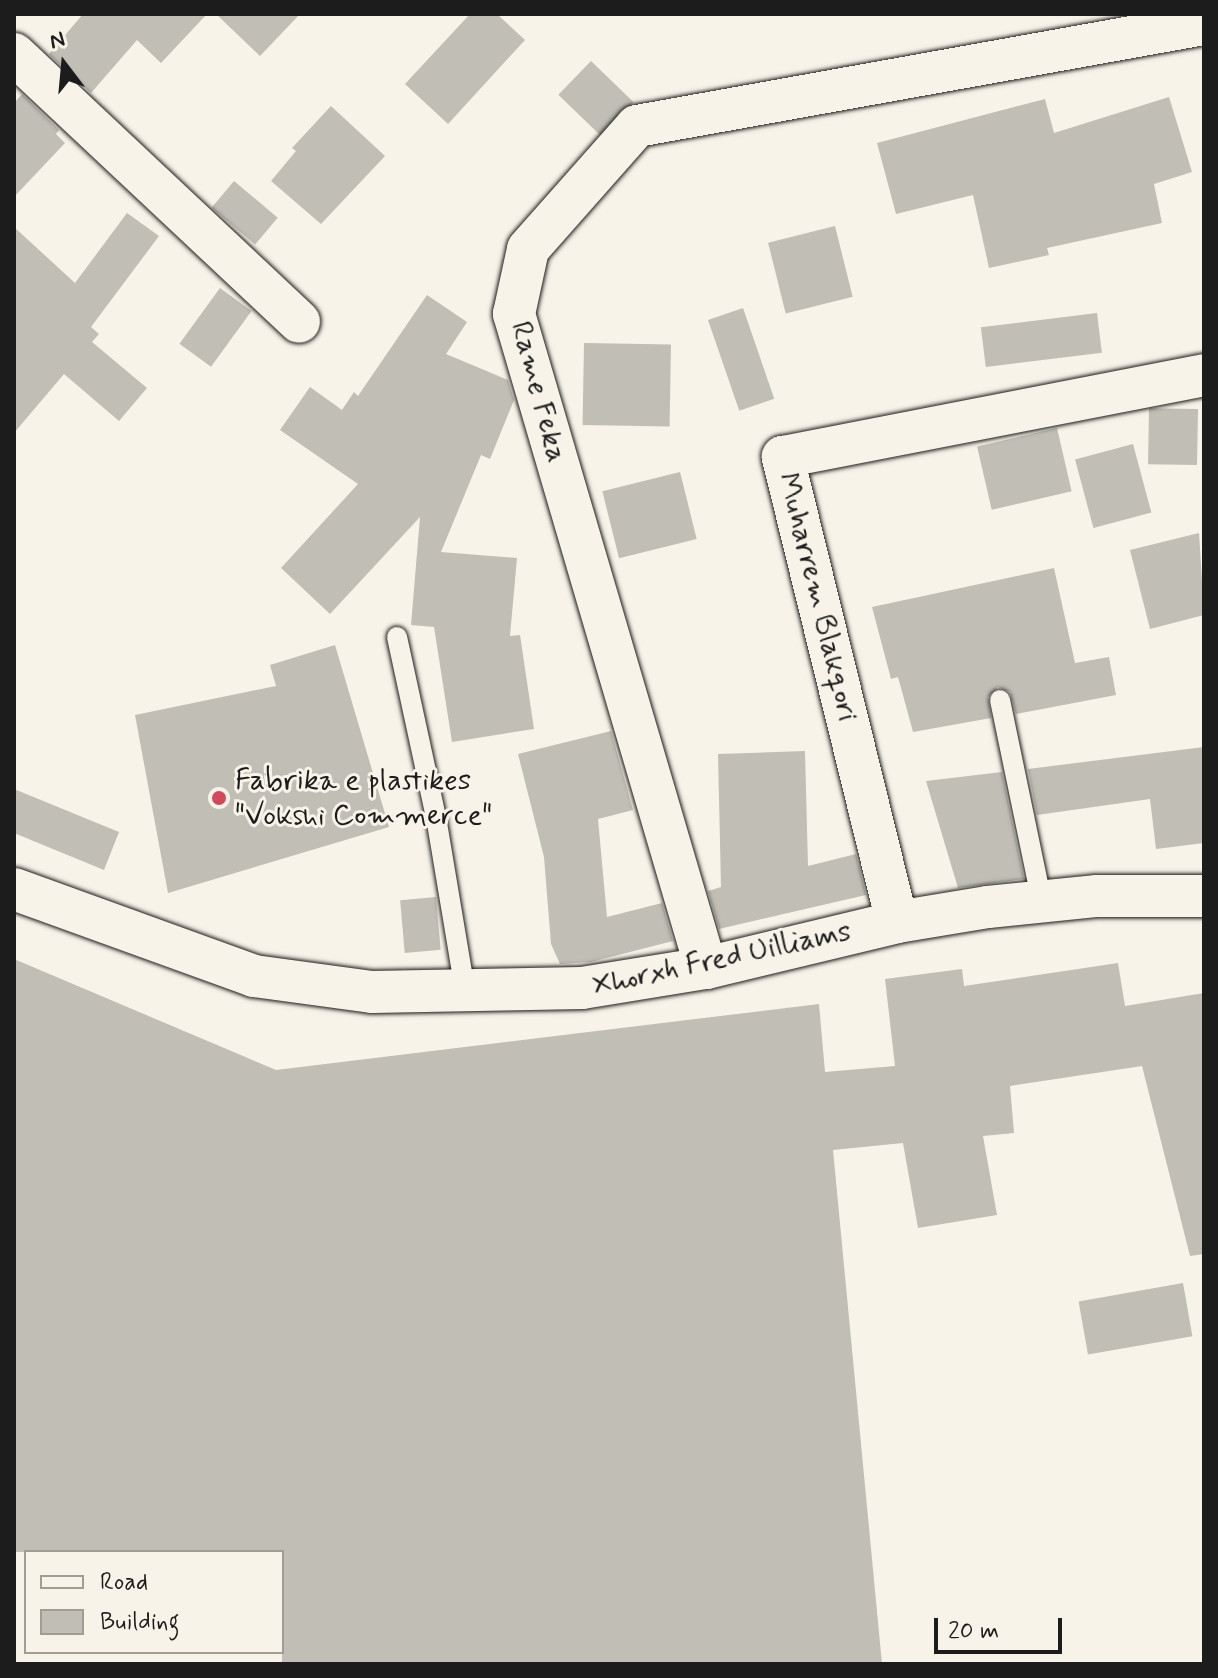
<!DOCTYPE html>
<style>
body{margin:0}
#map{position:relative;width:1218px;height:1678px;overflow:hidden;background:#f7f3e8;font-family:Mynerve,sans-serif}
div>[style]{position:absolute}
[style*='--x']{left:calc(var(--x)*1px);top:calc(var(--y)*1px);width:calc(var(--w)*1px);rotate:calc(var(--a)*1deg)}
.building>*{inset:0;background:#c0beb5;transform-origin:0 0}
.roads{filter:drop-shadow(0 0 2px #1c1c1c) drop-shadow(0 0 2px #1c1c1c)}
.lane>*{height:20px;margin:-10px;padding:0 10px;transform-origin:10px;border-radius:10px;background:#f7f3e8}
.street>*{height:42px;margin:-21px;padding:0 21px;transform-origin:21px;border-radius:21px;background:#f7f3e8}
.dots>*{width:22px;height:22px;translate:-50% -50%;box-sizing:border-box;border:4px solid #f7f3e8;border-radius:50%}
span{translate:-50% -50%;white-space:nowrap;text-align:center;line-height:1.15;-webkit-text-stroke:6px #f7f3e8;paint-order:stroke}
.street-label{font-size:30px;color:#1c1c1c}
.poi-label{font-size:30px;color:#1c1c1c}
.left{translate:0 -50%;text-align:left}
.frame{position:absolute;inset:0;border:16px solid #1c1c1c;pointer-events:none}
.legend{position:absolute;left:24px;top:1550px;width:260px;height:104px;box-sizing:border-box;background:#f7f3e8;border:2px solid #9f9d96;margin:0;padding:10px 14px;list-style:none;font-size:24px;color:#1c1c1c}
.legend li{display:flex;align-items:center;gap:16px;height:40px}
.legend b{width:40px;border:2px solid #9f9d96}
.north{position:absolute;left:24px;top:24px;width:80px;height:80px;-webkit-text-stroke:6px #f7f3e8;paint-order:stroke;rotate:344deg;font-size:22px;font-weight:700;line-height:32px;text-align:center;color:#1c1c1c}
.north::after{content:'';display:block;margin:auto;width:28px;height:36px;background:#1c1c1c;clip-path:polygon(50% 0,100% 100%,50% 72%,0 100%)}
.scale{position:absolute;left:934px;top:1618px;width:128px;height:36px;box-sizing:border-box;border:4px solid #1c1c1c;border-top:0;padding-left:10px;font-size:24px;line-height:28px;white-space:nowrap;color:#1c1c1c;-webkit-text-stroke:6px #f7f3e8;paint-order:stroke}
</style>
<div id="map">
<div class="building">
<i style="clip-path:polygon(83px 14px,207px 14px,161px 63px,137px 40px,91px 93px,49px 54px)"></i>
<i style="clip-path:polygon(216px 14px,300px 14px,260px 56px)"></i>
<i style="clip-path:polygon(470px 14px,497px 14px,525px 40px,448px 124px,405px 84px)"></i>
<i style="left:591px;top:61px;width:59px;height:47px;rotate:44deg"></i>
<i style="clip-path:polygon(22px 94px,59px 130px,56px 134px,65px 143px,14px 197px,14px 103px)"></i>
<i style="clip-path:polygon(1169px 97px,1192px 172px,1154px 184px,1162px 223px,1047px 248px,1049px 255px,989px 268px,973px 195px,896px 214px,877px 143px,1045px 99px,1054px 133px)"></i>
<i style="clip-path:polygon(331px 106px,385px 156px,321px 224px,271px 181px,296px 151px,292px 148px)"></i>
<i style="left:234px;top:181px;width:57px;height:35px;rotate:40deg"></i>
<i style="clip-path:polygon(127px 213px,159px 236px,91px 327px,99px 334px,92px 342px,147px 388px,119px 421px,64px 374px,14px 433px,14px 227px,75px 283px)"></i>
<i style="left:835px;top:226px;width:73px;height:69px;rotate:76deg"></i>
<i style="left:220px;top:288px;width:39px;height:69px;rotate:36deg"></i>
<i style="clip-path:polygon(427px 295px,467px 322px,446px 354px,508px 380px,514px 400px,490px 459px,481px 455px,441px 552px,517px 558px,510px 636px,520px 635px,534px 729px,452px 742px,434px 627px,411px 625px,420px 517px,330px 614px,281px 568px,358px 484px,280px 430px,310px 387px,342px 410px,354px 392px,358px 396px)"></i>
<i style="left:743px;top:308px;width:96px;height:37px;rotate:71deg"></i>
<i style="left:1097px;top:313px;width:40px;height:117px;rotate:83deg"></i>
<i style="left:584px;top:343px;width:87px;height:82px;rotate:1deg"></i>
<i style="left:1198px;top:409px;width:56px;height:49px;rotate:91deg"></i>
<i style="left:1057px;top:428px;width:65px;height:82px;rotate:77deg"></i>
<i style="left:1133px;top:444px;width:71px;height:60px;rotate:75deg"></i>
<i style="left:680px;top:472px;width:69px;height:80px;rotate:76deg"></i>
<i style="clip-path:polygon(1199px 533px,1204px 615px,1150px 629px,1130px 550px)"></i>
<i style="clip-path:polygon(1054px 568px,1075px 663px,1109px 657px,1116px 695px,1016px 714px,1010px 692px,998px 687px,988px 697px,991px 718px,913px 732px,898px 677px,891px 679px,872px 607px)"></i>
<i style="clip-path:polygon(335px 645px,389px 827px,168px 893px,135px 715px,276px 686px,270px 665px)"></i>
<i style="clip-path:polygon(611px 731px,633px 810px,598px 819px,607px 917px,662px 903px,673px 941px,591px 962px,560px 964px,551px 944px,544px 857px,518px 754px)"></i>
<i style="clip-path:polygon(1204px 747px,1204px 843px,1156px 849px,1150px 799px,1037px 815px,1028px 769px)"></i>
<i style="clip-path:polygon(805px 751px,808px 866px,856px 854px,866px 895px,719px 929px,708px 891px,721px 887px,718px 754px)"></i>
<i style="clip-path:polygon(1002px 772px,1024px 879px,958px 888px,926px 781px)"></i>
<i style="clip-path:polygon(14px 789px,119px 832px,104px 870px,14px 833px)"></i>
<i style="left:436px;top:897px;width:53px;height:36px;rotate:85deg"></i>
<i style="clip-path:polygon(14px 959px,276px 1070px,819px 1004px,825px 1072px,895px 1066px,885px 979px,962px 969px,964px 986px,1118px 963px,1125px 1006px,1204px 993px,1204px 1254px,1190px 1256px,1142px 1066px,1010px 1086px,1014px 1133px,983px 1136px,997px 1215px,918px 1228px,903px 1143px,833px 1150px,882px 1664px,282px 1664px,282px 1552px,14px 1552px)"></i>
<i style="left:1183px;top:1283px;width:54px;height:106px;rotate:80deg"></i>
</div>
<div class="roads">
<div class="lane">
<i style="--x:397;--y:637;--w:184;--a:77.8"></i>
<i style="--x:436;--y:817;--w:176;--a:80.5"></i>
<i style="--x:1000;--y:700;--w:206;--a:78.3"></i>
</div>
<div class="street">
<i style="--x:14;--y:54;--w:391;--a:43.2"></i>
<i style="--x:14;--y:889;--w:255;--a:19.9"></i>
<i style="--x:254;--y:976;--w:119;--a:7.7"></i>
<i style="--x:372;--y:992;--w:210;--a:-1.1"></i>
<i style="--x:582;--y:988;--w:126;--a:-9.2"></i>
<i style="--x:706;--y:968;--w:196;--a:-13.5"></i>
<i style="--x:897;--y:922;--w:92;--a:-9.4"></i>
<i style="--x:988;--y:907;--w:110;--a:-5.8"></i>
<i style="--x:1097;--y:896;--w:107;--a:0"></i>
<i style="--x:897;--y:922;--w:479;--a:-103.8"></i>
<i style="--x:783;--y:457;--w:429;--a:-11"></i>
<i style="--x:706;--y:968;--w:682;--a:-106.36"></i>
<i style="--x:514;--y:314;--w:66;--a:-77.8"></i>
<i style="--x:528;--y:249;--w:164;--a:-48.5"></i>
<i style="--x:637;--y:126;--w:576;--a:-10.2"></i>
</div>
</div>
<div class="dots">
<i style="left:219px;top:798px;background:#d1495b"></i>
</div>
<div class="street-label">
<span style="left:538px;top:392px;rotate:75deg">Rame Feka</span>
<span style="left:817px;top:597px;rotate:76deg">Muharrem Blakqori</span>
<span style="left:722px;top:959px;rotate:-12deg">Xhorxh Fred Uilliams</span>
</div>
<div class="poi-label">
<span class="left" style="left:235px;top:798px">Fabrika e plastikes<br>"Vokshi Commerce"</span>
</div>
<div class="frame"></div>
<ul class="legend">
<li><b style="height:10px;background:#f7f3e8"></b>Road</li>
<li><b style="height:22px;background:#c0beb5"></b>Building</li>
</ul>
<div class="north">N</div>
<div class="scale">20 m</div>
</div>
